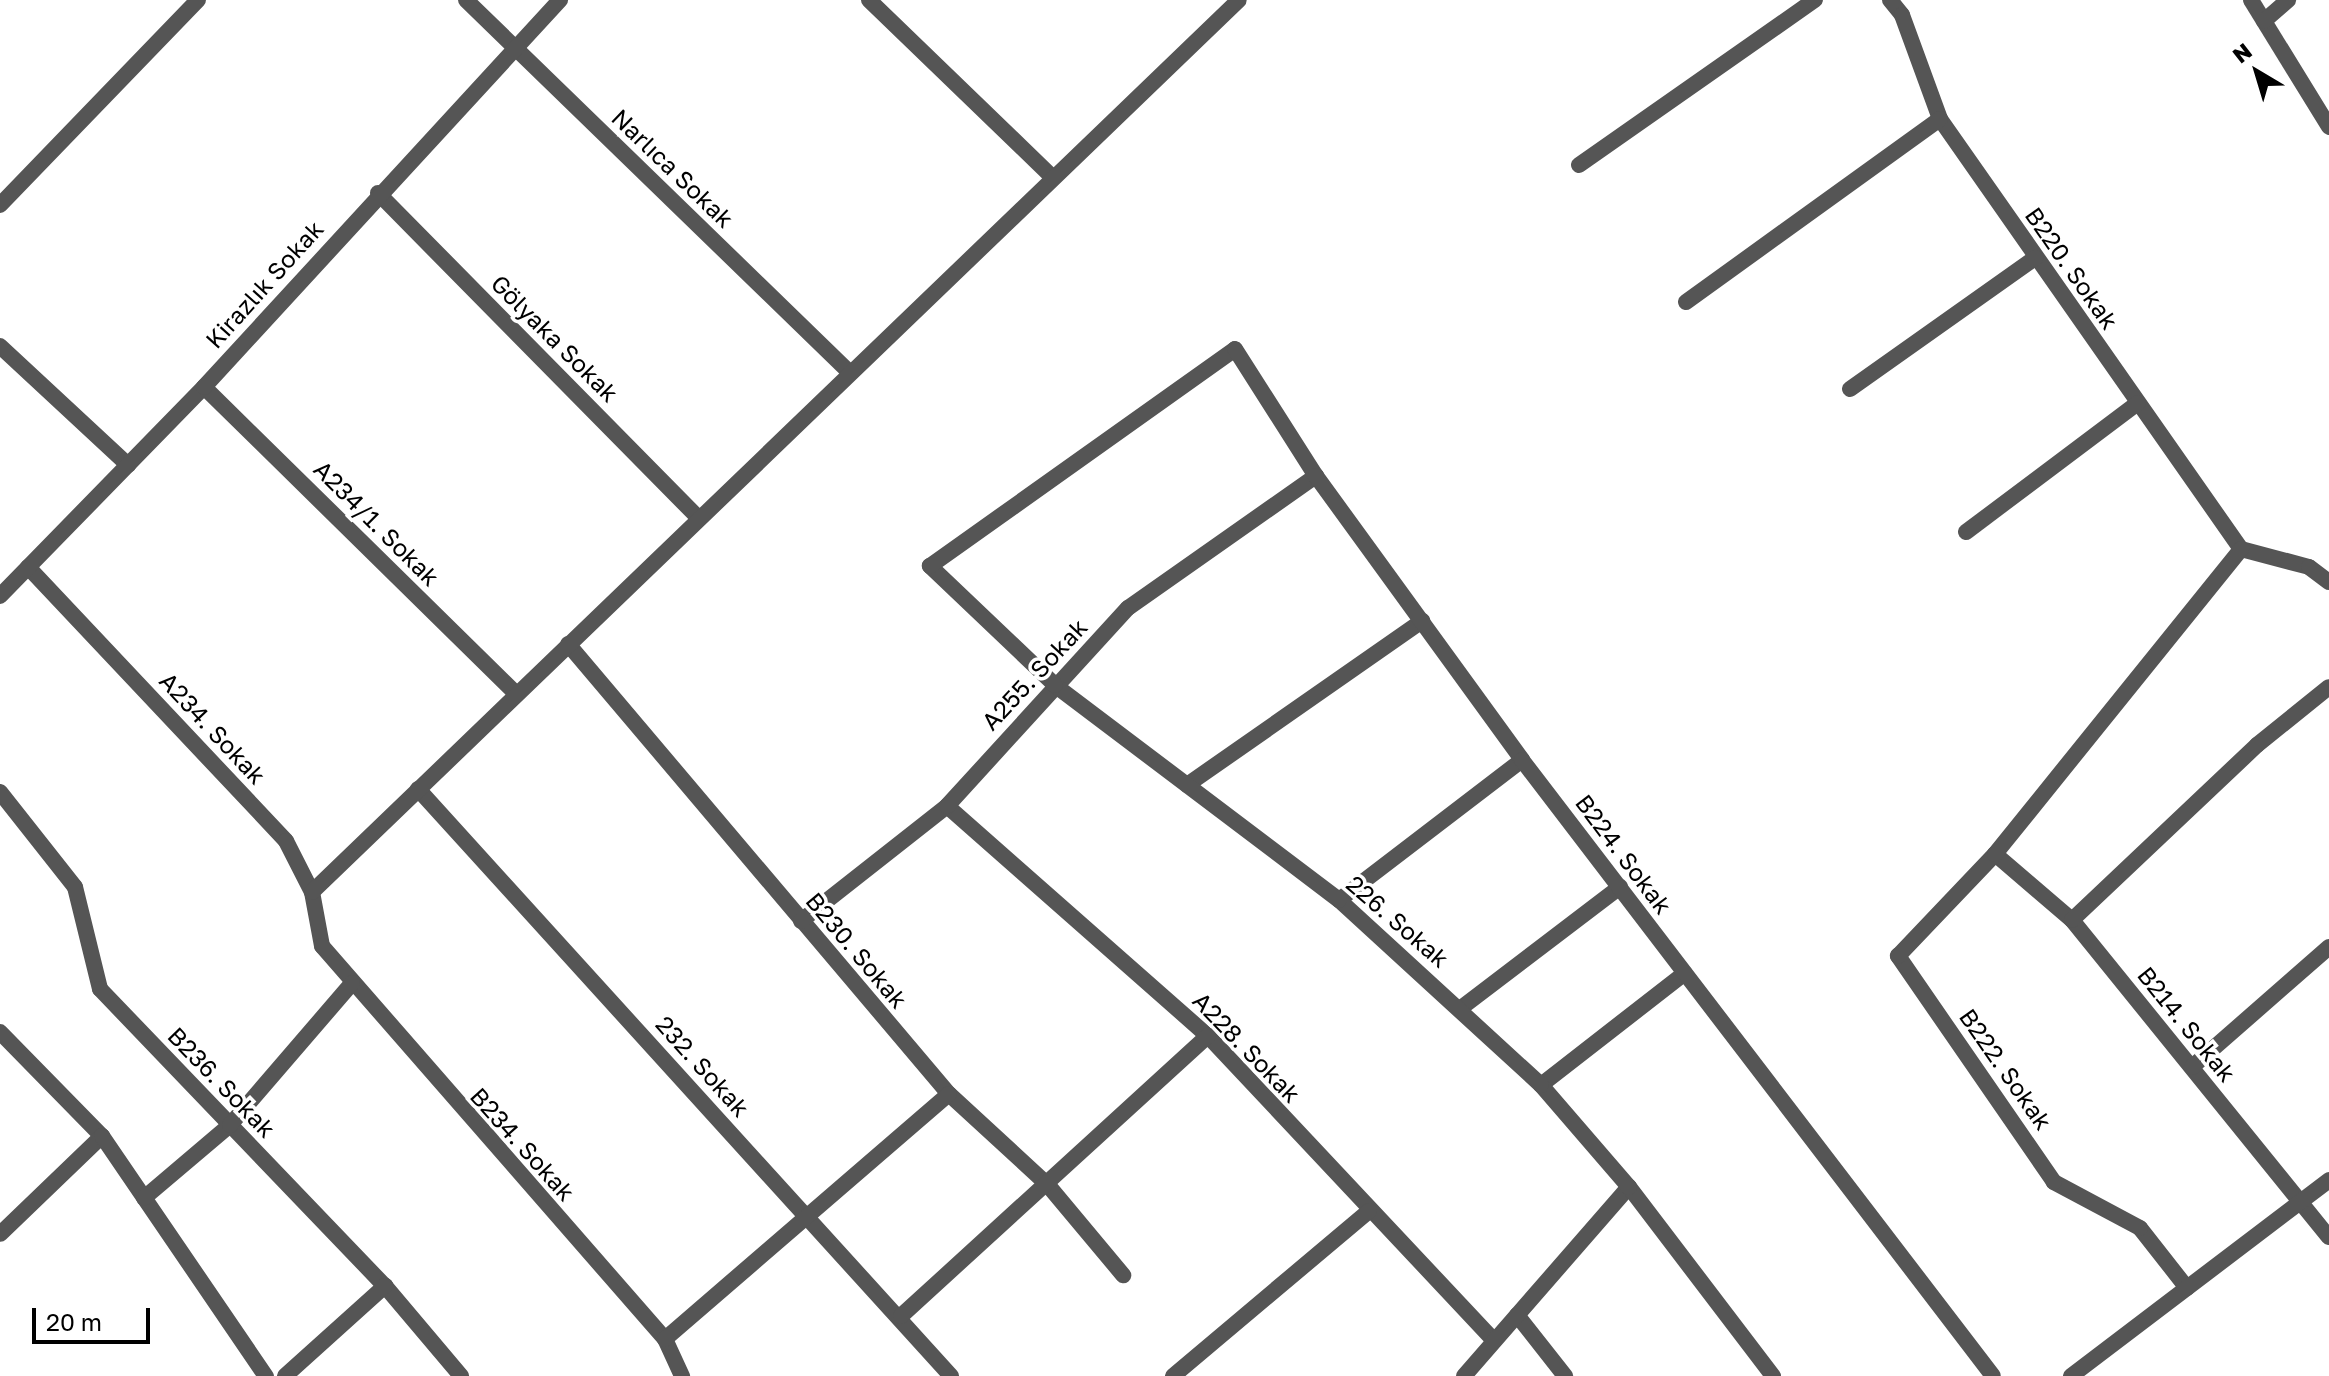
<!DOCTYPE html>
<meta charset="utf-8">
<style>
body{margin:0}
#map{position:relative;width:2329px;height:1376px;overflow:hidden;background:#fff;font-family:"Golos Text",sans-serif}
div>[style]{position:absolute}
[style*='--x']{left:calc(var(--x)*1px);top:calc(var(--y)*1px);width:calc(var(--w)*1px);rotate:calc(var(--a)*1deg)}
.minor>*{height:16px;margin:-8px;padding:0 8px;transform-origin:8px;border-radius:8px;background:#555}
span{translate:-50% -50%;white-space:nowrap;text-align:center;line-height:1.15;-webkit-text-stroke:7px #fff;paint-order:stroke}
.street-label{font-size:24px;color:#000}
.north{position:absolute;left:2217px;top:32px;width:80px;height:80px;-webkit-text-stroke:6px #fff;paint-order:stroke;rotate:322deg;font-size:22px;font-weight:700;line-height:32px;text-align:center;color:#000}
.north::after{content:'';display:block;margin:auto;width:28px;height:36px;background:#000;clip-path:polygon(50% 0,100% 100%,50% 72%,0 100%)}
.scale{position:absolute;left:32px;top:1308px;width:118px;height:36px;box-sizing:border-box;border:4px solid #000;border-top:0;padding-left:10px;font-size:24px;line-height:28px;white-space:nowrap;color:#000;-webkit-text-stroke:6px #fff;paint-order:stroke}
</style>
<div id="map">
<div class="minor">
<i style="--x:466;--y:0;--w:533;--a:44.16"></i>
<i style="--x:869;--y:0;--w:255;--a:44"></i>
<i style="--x:1890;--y:0;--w:19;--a:51"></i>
<i style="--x:1902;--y:15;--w:111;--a:69.9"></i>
<i style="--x:1940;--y:119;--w:525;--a:55.01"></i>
<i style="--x:2251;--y:0;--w:149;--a:58.4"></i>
<i style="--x:2264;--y:21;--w:32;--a:-41"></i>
<i style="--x:1579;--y:165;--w:288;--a:-35"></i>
<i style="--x:378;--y:193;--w:455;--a:45.4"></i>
<i style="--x:0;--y:205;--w:285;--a:-46"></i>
<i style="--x:1686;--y:302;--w:313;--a:-35.8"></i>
<i style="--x:0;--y:346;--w:175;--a:42.9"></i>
<i style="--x:204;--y:387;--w:438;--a:44.5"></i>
<i style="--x:1850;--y:389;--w:227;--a:-35.3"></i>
<i style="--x:1966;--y:532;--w:215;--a:-36.9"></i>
<i style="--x:2241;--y:549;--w:70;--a:14.8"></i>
<i style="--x:2309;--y:567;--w:25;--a:37"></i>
<i style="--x:28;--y:567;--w:376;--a:46.7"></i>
<i style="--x:286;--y:841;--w:57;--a:63"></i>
<i style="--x:312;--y:892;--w:55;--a:79.5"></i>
<i style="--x:322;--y:946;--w:522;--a:48.89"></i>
<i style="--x:665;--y:1339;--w:41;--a:65.3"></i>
<i style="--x:0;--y:596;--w:292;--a:-45.7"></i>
<i style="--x:204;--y:387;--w:526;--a:-47.39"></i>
<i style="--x:568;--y:644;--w:590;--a:49.75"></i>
<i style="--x:949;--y:1094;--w:133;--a:42.6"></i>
<i style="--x:1047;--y:1184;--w:119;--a:50.1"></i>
<i style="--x:1187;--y:785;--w:287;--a:-34.9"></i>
<i style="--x:418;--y:789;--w:793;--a:47.76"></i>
<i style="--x:0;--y:792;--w:121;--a:51.7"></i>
<i style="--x:75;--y:887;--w:105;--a:76.2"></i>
<i style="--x:100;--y:989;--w:412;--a:46.2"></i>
<i style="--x:385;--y:1286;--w:118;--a:49.8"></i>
<i style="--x:947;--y:806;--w:348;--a:41.4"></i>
<i style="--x:1208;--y:1036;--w:418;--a:46.8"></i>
<i style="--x:1995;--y:854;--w:101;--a:40.6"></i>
<i style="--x:2072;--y:920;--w:408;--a:51"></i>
<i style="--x:312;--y:892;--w:1286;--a:-43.9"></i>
<i style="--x:1339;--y:900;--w:230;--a:-37.4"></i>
<i style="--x:2072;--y:920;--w:255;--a:-43.4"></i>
<i style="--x:2257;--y:745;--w:92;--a:-38.9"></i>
<i style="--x:801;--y:921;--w:186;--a:-38.2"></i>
<i style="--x:947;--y:806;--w:268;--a:-47.6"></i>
<i style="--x:1128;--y:608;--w:230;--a:-35.1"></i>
<i style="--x:1461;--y:1008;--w:200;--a:-37.3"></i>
<i style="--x:0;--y:1032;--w:146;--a:45.6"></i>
<i style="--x:102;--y:1136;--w:141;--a:136.1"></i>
<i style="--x:2192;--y:1067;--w:182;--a:-41.2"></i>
<i style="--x:1541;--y:1085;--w:182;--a:-37.9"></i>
<i style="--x:102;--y:1136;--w:291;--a:55.7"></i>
<i style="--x:144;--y:1198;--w:113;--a:-40.3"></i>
<i style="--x:230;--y:1125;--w:187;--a:-49.3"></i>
<i style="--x:2187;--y:1288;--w:76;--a:-128.1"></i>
<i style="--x:2140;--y:1228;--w:98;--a:-151.9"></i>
<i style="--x:2054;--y:1182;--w:275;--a:-124.6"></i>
<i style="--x:1898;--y:956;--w:141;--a:-46.4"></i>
<i style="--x:1995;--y:854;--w:392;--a:-51.1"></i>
<i style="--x:1517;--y:1315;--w:78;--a:51.8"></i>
<i style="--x:901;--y:1316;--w:416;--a:-42.4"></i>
<i style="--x:665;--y:1339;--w:375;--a:-40.8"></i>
<i style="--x:285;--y:1376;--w:135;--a:-42"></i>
<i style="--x:1173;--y:1376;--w:256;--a:-40.1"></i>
<i style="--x:1464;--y:1376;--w:251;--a:-48.9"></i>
<i style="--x:1773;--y:1376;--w:238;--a:-127.3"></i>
<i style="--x:1629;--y:1187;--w:135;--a:-130.8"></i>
<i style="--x:1541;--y:1085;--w:274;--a:-137.5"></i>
<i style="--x:1339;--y:900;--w:356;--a:-142.9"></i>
<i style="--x:1055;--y:685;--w:173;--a:-136.4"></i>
<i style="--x:930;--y:566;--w:374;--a:-35.4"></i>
<i style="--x:1235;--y:349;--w:151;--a:57.5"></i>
<i style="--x:1316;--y:476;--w:351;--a:54"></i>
<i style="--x:1522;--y:760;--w:775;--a:52.6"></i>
<i style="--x:2071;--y:1376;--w:324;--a:-37.2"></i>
</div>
<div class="street-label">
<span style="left:673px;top:168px;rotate:44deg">Narlıca Sokak</span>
<span style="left:2072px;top:268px;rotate:55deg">B220. Sokak</span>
<span style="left:264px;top:284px;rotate:-48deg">Kirazlık Sokak</span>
<span style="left:555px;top:338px;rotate:45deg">Gölyaka Sokak</span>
<span style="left:377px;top:523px;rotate:45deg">A234/1. Sokak</span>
<span style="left:1034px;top:674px;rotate:-47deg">A255. Sokak</span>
<span style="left:213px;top:728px;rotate:47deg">A234. Sokak</span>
<span style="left:1624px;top:854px;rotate:53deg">B224. Sokak</span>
<span style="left:1398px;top:921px;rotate:41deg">226. Sokak</span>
<span style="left:857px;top:950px;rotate:50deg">B230. Sokak</span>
<span style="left:2187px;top:1024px;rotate:51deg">B214. Sokak</span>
<span style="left:1247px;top:1047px;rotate:46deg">A228. Sokak</span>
<span style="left:703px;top:1066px;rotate:48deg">232. Sokak</span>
<span style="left:2006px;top:1069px;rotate:55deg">B222. Sokak</span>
<span style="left:222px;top:1082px;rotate:46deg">B236. Sokak</span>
<span style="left:523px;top:1144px;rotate:48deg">B234. Sokak</span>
</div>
<div class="north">N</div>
<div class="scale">20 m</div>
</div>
